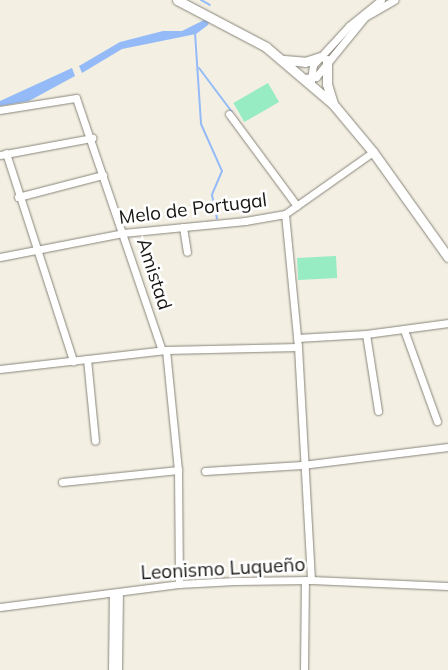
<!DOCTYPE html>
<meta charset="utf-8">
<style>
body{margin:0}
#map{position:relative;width:448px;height:670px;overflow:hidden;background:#f3efe3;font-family:Mulish,sans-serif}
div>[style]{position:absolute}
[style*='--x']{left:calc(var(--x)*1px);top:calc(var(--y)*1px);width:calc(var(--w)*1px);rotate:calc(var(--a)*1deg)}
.green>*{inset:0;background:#97ecc4;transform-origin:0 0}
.water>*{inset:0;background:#94bbf7}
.stream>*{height:2px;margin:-1px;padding:0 1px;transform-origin:1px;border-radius:1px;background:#94bbf7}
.roads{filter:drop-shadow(0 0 1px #89857a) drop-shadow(0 0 1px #89857a)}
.minor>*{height:7px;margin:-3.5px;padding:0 3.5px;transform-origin:3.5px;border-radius:3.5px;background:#fff}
.major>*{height:9px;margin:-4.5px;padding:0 4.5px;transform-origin:4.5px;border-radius:4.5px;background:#fff}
span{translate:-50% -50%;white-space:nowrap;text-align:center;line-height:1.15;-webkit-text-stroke:5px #fff;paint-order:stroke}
.street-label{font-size:19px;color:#1a1814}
</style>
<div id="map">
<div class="green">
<i style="left:268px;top:83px;width:22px;height:40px;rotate:60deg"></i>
<i style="left:336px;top:256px;width:22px;height:39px;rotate:87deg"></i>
</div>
<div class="water">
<i style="clip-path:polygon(204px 20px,209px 22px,208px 25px,196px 34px,122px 49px,82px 73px,79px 66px,120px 42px,163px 31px,182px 31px)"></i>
<i style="clip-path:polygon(72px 68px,75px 76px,29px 101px,0 106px,0 101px)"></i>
</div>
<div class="stream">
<i style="--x:201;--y:0;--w:10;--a:29"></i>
<i style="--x:195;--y:33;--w:91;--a:86.2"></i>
<i style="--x:201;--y:124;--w:51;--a:65.9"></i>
<i style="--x:222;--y:171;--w:26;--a:113"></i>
<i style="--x:212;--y:195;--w:24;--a:78"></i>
<i style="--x:199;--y:68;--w:55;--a:53.1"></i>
</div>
<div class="roads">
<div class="minor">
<i style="--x:303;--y:78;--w:13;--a:-4"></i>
<i style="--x:316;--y:77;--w:77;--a:-50.8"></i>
<i style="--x:365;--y:17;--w:34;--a:-30"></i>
<i style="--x:311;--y:81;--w:16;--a:-83"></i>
<i style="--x:313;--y:65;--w:53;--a:-47.3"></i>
<i style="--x:349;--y:26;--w:41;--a:-39.1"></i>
<i style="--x:0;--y:110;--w:77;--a:-9"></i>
<i style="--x:76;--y:98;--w:266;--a:71.2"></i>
<i style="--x:229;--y:114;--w:114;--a:53.5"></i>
<i style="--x:6;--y:153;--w:219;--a:72.1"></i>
<i style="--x:0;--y:155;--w:94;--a:-10.5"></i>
<i style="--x:18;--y:197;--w:88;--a:-14.5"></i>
<i style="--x:285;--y:214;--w:134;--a:84.4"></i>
<i style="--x:298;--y:347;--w:233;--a:86.8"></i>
<i style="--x:183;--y:227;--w:25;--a:81"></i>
<i style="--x:0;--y:257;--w:125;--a:-11"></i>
<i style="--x:123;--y:233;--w:123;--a:-5.6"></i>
<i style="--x:245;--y:221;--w:41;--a:-9.9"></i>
<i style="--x:285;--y:214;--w:108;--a:-35.2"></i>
<i style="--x:404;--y:330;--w:97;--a:70.1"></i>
<i style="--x:366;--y:334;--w:78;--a:81.1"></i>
<i style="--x:297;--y:338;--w:69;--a:-3.3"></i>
<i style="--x:366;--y:334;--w:83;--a:-7.6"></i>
<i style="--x:166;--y:350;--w:121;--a:84.3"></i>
<i style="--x:178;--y:470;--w:114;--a:89.5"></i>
<i style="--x:87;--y:359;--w:82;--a:84.4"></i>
<i style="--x:0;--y:369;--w:167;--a:-6.5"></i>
<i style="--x:166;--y:350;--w:132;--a:-1.3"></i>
<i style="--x:205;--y:471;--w:97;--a:-3.5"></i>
<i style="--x:302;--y:465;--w:147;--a:-7"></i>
<i style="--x:62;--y:482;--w:117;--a:-5.9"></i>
<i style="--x:0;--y:607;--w:180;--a:-7.3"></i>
<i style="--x:179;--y:584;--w:56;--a:-3.1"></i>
<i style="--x:235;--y:581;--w:76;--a:-0.8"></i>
<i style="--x:311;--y:580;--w:137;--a:2.5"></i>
<i style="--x:112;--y:670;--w:77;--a:-89.3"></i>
<i style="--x:118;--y:670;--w:78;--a:-89.3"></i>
<i style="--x:304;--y:670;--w:90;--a:-89.4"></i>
</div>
<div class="major">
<i style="--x:177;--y:0;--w:101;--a:27.8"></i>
<i style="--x:266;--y:47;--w:88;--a:40.4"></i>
<i style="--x:333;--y:104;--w:62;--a:50.2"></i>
<i style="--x:373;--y:152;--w:129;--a:54.5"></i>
<i style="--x:284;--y:60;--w:21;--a:5"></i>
<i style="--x:305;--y:62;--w:16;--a:-18"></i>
<i style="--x:327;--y:60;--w:24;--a:90"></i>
<i style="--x:327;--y:84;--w:21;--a:73"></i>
</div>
</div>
<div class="street-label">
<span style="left:193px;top:209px;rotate:-7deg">Melo de Portugal</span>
<span style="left:154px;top:274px;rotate:72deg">Amistad</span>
<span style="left:223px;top:569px;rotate:-3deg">Leonismo Luqueño</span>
</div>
</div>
